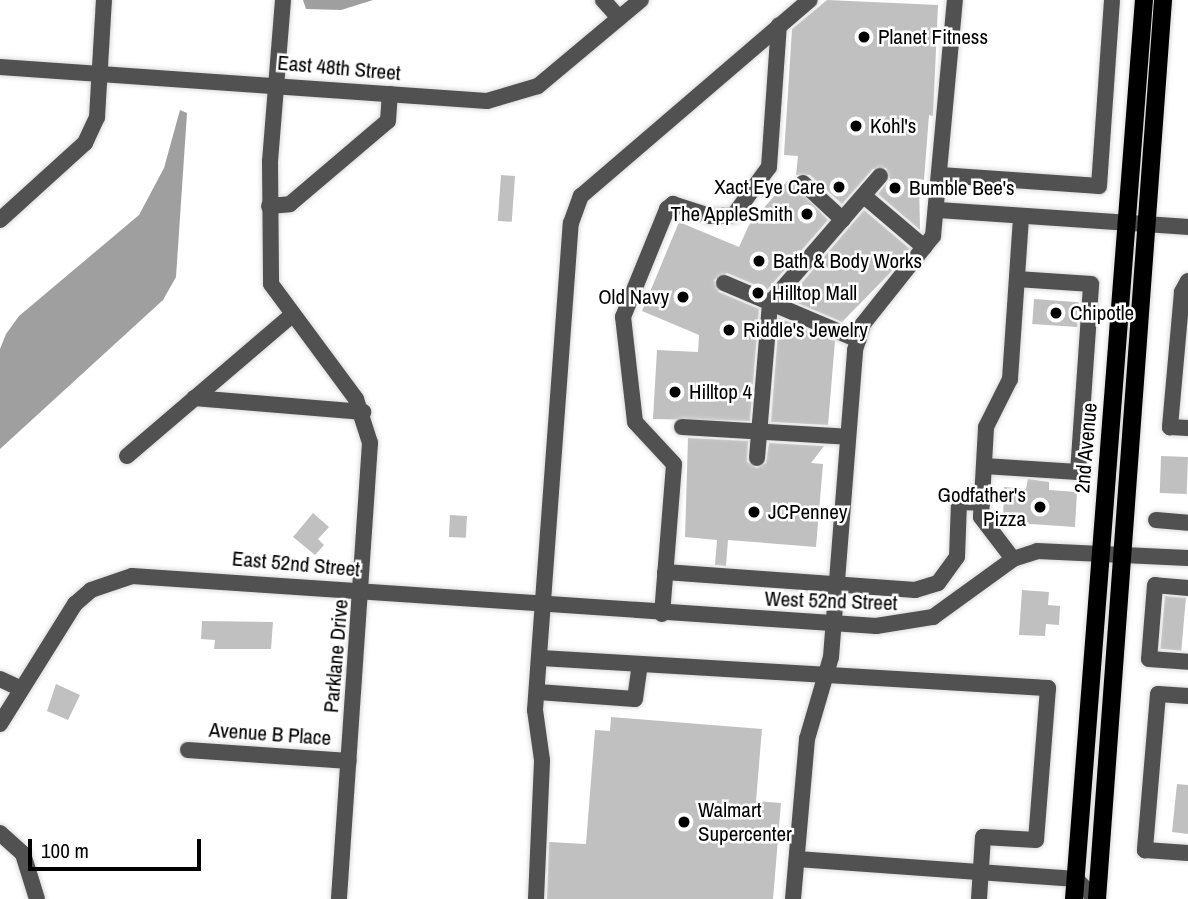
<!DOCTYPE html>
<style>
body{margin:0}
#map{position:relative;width:1188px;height:899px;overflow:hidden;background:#fff;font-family:"Archivo Narrow",sans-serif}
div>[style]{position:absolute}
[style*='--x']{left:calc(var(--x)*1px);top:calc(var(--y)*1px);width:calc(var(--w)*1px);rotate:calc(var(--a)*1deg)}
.water>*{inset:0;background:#9f9f9f}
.building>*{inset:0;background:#c0c0c0;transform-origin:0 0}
.roads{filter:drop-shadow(0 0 2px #dbdbdb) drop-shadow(0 0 2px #dbdbdb)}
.minor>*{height:16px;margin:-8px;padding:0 8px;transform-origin:8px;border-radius:8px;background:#515151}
.major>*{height:18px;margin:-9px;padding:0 9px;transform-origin:9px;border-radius:9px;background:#000}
.dots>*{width:19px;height:19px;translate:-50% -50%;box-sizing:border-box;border:4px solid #fff;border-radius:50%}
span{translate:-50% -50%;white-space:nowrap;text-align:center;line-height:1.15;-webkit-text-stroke:5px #fff;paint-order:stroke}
.poi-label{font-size:21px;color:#000}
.left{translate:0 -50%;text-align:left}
.right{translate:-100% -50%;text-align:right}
.street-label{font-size:21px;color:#000}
.scale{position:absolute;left:28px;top:839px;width:173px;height:32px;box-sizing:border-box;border:4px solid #000;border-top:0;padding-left:9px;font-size:21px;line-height:24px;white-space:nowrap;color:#000;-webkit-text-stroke:5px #fff;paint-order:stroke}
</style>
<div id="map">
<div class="water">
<i style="clip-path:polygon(303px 0,373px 0,341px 10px,306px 9px)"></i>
<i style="clip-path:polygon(180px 110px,187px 113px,176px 277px,163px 300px,0 449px,0 349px,6px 334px,19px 316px,139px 215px,164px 168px)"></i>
</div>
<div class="building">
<i style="clip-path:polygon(827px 0,938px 5px,933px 116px,929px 115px,924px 180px,919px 179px,920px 230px,878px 194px,890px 179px,886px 168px,873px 169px,842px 204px,810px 175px,796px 175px,798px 156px,784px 155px,792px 29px)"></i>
<i style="left:501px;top:175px;width:14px;height:46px;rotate:4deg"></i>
<i style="clip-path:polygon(789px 179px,828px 220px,767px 290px,727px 273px,714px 280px,719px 292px,759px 309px,750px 421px,653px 419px,657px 350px,698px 352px,699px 335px,642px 311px,679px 222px,739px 247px,749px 225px)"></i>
<i style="clip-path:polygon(864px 210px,910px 249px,890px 273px,842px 322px,788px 299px)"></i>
<i style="left:1034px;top:299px;width:45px;height:25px;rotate:4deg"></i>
<i style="clip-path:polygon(779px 318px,835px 341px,828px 425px,771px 422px)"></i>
<i style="clip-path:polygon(688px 438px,748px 441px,747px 462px,757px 468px,766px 463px,769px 443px,824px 446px,811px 463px,823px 464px,816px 547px,728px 540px,726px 566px,715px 565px,717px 540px,685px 537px)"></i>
<i style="left:1161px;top:456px;width:27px;height:37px;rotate:2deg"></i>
<i style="clip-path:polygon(1028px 479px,1049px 482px,1049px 490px,1077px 492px,1075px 527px,1003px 522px,1004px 487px,1026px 489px)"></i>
<i style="clip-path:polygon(313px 513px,329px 527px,318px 539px,324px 545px,315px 555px,293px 537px)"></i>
<i style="left:450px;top:515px;width:17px;height:22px;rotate:3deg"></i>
<i style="clip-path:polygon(1022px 590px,1049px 592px,1048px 605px,1060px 606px,1059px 625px,1046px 624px,1045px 636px,1019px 635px)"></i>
<i style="left:1165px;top:596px;width:21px;height:53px;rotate:5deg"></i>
<i style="clip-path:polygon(202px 621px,273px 622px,271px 649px,214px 649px,215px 640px,201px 639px)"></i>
<i style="clip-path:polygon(56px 684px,80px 695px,68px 720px,47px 711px)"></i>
<i style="clip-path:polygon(611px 717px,762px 729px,756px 801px,781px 803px,773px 899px,547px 899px,549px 842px,586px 844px,595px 730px,610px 731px)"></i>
<i style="clip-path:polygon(1177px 784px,1188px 785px,1188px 834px,1172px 832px)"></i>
</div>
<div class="roads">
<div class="minor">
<i style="--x:283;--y:0;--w:162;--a:94.6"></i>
<i style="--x:270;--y:161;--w:123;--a:89.5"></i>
<i style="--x:271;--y:284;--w:143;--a:53.5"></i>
<i style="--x:356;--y:399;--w:46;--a:72.3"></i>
<i style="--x:370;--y:443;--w:457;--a:93.9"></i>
<i style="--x:603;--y:0;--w:24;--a:48"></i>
<i style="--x:0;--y:67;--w:488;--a:4"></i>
<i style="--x:487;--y:101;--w:53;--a:-16.4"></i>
<i style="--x:538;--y:86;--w:134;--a:-39.9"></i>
<i style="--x:941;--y:175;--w:158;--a:4"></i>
<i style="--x:1099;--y:186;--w:186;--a:-86"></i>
<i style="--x:803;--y:183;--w:54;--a:42.8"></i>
<i style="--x:864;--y:196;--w:79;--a:40.4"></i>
<i style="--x:269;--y:206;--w:21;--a:-5"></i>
<i style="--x:290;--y:204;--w:128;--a:-40.3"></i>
<i style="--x:388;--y:121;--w:27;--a:-86"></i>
<i style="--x:939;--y:210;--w:250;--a:3.9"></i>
<i style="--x:0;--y:220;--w:115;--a:-42.2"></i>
<i style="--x:85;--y:143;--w:29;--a:-65"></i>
<i style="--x:97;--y:117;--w:117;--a:-86.6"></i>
<i style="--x:1188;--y:281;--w:13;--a:119"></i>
<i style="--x:1182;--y:292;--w:136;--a:95.1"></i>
<i style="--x:1170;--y:427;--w:18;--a:3"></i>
<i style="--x:724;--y:283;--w:146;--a:23"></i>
<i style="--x:194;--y:398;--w:170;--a:4.7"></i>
<i style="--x:682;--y:427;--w:166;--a:3.4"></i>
<i style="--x:127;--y:456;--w:218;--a:-40.5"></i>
<i style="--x:757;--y:458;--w:156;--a:-85.2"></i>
<i style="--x:770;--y:303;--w:168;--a:-49.1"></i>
<i style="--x:984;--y:466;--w:94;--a:3.7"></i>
<i style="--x:1078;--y:472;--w:188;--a:-86"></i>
<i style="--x:1091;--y:284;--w:74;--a:-176.1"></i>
<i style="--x:1156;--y:520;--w:32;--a:5"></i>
<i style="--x:1013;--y:559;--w:53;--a:-127.3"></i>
<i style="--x:981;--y:517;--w:90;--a:-86.8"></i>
<i style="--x:986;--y:427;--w:54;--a:-63.4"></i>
<i style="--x:1010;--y:379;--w:163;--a:-86.1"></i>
<i style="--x:665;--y:572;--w:251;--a:4.1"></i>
<i style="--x:915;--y:590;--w:24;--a:-17"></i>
<i style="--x:938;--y:583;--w:32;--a:-54"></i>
<i style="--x:957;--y:557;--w:55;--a:-87.9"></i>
<i style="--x:959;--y:502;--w:23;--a:2"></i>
<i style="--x:1188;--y:588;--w:33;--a:-175"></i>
<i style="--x:1155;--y:585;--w:74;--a:94.6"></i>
<i style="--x:1149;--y:659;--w:39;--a:4"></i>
<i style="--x:662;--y:614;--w:150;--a:-85.4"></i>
<i style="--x:674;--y:464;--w:57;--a:-132.9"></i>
<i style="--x:635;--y:422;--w:106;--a:-96.5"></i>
<i style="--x:623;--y:317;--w:117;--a:-67.8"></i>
<i style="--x:667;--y:209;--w:8;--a:-40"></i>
<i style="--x:673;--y:204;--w:39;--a:18"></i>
<i style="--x:710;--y:216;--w:24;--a:-2"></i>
<i style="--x:734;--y:215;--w:59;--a:-53.9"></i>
<i style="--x:769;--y:167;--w:142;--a:-86"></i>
<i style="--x:541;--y:658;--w:508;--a:3.39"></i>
<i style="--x:1048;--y:688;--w:152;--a:94.5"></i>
<i style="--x:1036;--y:840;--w:53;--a:-176.8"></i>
<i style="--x:983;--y:837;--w:62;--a:93.7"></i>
<i style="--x:0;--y:679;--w:21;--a:25"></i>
<i style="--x:538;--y:692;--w:97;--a:4.1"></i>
<i style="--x:635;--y:699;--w:35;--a:-82"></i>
<i style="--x:1188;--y:696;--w:30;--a:-176"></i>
<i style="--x:1158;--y:694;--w:157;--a:94.8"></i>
<i style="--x:1145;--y:850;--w:43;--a:4"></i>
<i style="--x:0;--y:724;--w:142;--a:-58"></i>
<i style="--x:75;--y:604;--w:21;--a:-41"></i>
<i style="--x:91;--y:590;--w:43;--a:-18.9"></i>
<i style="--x:132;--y:576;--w:746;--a:3.84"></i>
<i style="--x:876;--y:626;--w:58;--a:-9"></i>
<i style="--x:933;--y:617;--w:99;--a:-35.9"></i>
<i style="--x:1013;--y:559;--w:25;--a:-18"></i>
<i style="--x:1037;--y:551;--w:151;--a:2.7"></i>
<i style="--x:188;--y:750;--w:161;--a:3.9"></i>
<i style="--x:0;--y:833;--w:31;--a:42"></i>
<i style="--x:23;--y:854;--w:47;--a:72.7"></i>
<i style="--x:797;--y:859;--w:280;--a:4.1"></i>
<i style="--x:1076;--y:879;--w:28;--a:46"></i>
<i style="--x:536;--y:899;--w:139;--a:-87.5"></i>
<i style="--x:542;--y:760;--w:50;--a:-98"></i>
<i style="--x:535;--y:710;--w:488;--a:-85.8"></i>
<i style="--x:571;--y:223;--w:29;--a:-70"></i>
<i style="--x:581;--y:196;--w:301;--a:-40.6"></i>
<i style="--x:793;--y:899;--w:161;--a:-85"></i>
<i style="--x:807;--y:739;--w:85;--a:-73.7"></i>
<i style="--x:831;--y:657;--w:308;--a:-85.5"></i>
<i style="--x:855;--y:350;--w:27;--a:-73"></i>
<i style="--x:863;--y:324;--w:112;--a:-51.5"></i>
<i style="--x:933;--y:236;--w:237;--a:-84.7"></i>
</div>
<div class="major">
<i style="--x:1074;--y:899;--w:902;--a:-85.55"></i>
<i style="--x:1097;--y:899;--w:901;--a:-85.8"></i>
</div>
</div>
<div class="dots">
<i style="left:864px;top:37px;background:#000"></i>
<i style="left:856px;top:126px;background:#000"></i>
<i style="left:839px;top:187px;background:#000"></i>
<i style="left:895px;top:188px;background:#000"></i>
<i style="left:807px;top:214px;background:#000"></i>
<i style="left:759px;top:261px;background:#000"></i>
<i style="left:758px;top:293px;background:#000"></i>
<i style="left:683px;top:297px;background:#000"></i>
<i style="left:1056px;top:313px;background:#000"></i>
<i style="left:729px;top:330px;background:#000"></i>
<i style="left:675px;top:392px;background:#000"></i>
<i style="left:1040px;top:507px;background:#000"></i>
<i style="left:754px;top:512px;background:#000"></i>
<i style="left:684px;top:822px;background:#000"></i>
</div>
<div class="poi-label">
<span class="left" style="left:878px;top:37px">Planet Fitness</span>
<span class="left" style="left:870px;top:126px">Kohl's</span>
<span class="right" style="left:825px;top:187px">Xact Eye Care</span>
<span class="left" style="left:909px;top:188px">Bumble Bee's</span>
<span class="right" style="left:793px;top:214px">The AppleSmith</span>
<span class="left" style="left:773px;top:261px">Bath &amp; Body Works</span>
<span class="left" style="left:772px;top:293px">Hilltop Mall</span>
<span class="right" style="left:669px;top:297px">Old Navy</span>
<span class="left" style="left:1070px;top:313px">Chipotle</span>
<span class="left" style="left:743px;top:330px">Riddle's Jewelry</span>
<span class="left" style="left:689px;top:392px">Hilltop 4</span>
<span class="right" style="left:1026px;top:507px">Godfather's<br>Pizza</span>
<span class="left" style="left:768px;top:512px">JCPenney</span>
<span class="left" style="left:698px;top:822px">Walmart<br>Supercenter</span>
</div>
<div class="street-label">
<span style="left:339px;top:68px;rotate:5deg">East 48th Street</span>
<span style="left:1086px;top:448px;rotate:-85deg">2nd Avenue</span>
<span style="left:296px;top:564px;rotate:5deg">East 52nd Street</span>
<span style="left:831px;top:601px;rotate:2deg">West 52nd Street</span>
<span style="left:336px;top:656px;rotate:-85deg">Parklane Drive</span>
<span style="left:270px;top:734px;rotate:4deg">Avenue B Place</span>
</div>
<div class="scale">100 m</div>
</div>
